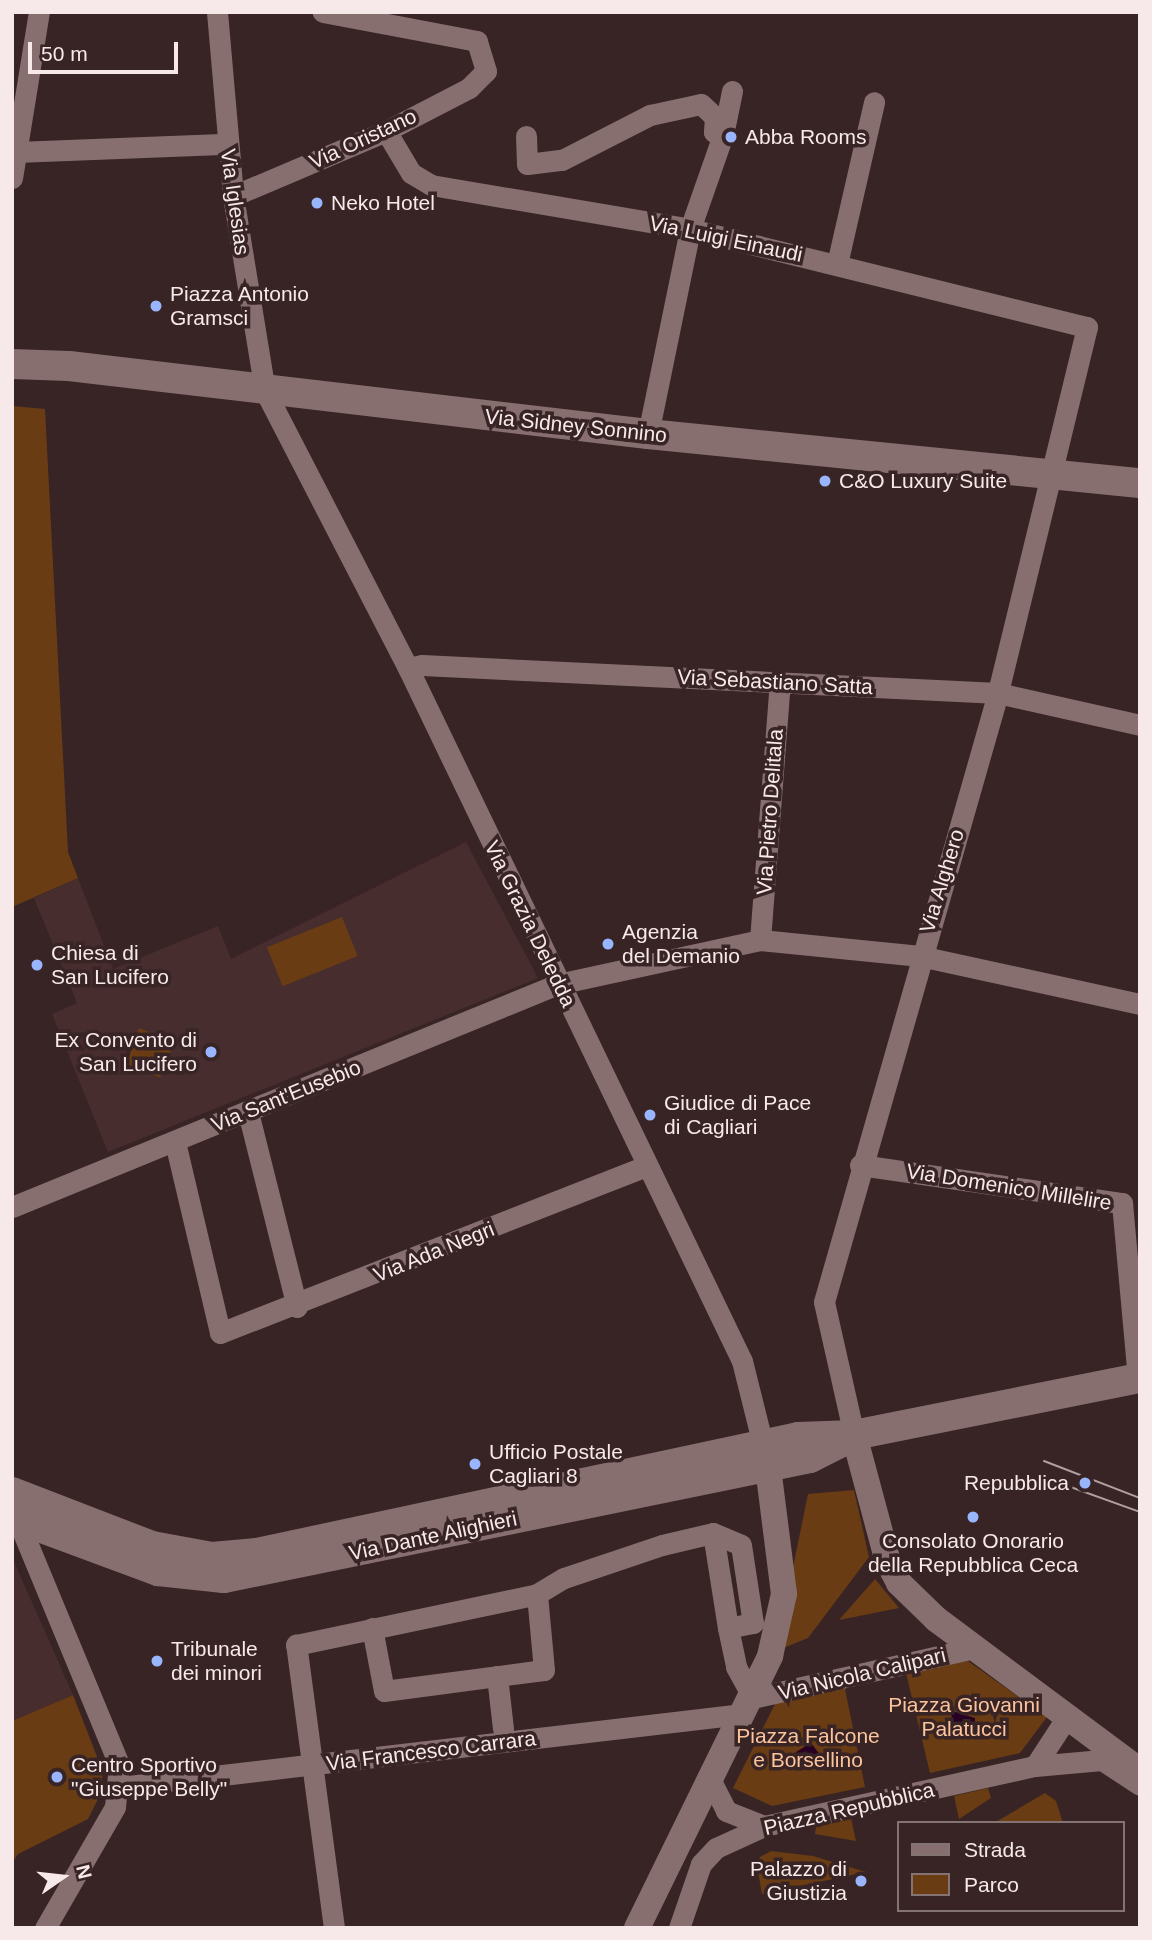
<!DOCTYPE html>
<style>
body{margin:0}
#map{position:relative;width:1152px;height:1940px;overflow:hidden;background:#382425;font-family:Arial,sans-serif}
div>[style]{position:absolute}
[style*='--x']{left:calc(var(--x)*1px);top:calc(var(--y)*1px);width:calc(var(--w)*1px);rotate:calc(var(--a)*1deg)}
.built>*{inset:0;background:#482d2f}
.green>*{inset:0;background:#693c14;transform-origin:0 0}
.water>*{inset:0;background:#280125}
.minor>*{height:21px;margin:-10.5px;padding:0 10.5px;transform-origin:10.5px;border-radius:10.5px;background:#876f70}
.tertiary>*{height:26px;margin:-13px;padding:0 13px;transform-origin:13px;border-radius:13px;background:#876f70}
.secondary>*{height:30px;margin:-15px;padding:0 15px;transform-origin:15px;border-radius:15px;background:#876f70}
.tram>*{height:2px;margin:-1px;padding:0 1px;transform-origin:1px;border-radius:1px;background:#b1a0a1}
.dots>*{width:19px;height:19px;translate:-50% -50%;box-sizing:border-box;border:4px solid #382425;border-radius:50%}
span{translate:-50% -50%;white-space:nowrap;text-align:center;line-height:1.15;-webkit-text-stroke:7px #382425;paint-order:stroke}
.poi-label{font-size:21px;color:#f7e9e9}
.left{translate:0 -50%;text-align:left}
.right{translate:-100% -50%;text-align:right}
.street-label{font-size:21px;color:#f7e9e9}
.park-label{font-size:21px;color:#fbc49d}
.frame{position:absolute;inset:0;border:14px solid #f7e9e9;pointer-events:none}
.legend{position:absolute;left:897px;top:1821px;width:228px;height:91px;box-sizing:border-box;background:#382425;border:2px solid #847373;margin:0;padding:9px 12px;list-style:none;font-size:21px;color:#f7e9e9}
.legend li{display:flex;align-items:center;gap:14px;height:35px}
.legend b{width:35px;border:2px solid #847373}
.north{position:absolute;left:28px;top:1842px;width:70px;height:70px;-webkit-text-stroke:5px #382425;paint-order:stroke;rotate:76deg;font-size:19px;font-weight:700;line-height:28px;text-align:center;color:#f7e9e9}
.north::after{content:'';display:block;margin:auto;width:24px;height:32px;background:#f7e9e9;clip-path:polygon(50% 0,100% 100%,50% 72%,0 100%)}
.scale{position:absolute;left:28px;top:42px;width:150px;height:32px;box-sizing:border-box;border:4px solid #f7e9e9;border-top:0;padding-left:9px;font-size:21px;line-height:24px;white-space:nowrap;color:#f7e9e9;-webkit-text-stroke:5px #382425;paint-order:stroke}
</style>
<div id="map">
<div class="built">
<i style="clip-path:polygon(466px 842px,538px 978px,108px 1152px,52px 1014px,77px 1003px,34px 898px,78px 878px,113px 969px,218px 926px,231px 959px)"></i>
<i style="clip-path:polygon(12px 1557px,73px 1695px,12px 1721px)"></i>
</div>
<div class="green">
<i style="clip-path:polygon(12px 406px,45px 409px,68px 852px,78px 878px,12px 907px)"></i>
<i style="left:342px;top:917px;width:42px;height:81px;rotate:68deg"></i>
<i style="left:139px;top:1028px;width:38px;height:38px;rotate:22deg"></i>
<i style="clip-path:polygon(854px 1490px,869px 1557px,808px 1638px,776px 1651px,808px 1494px)"></i>
<i style="clip-path:polygon(875px 1579px,899px 1608px,839px 1620px)"></i>
<i style="clip-path:polygon(965px 1659px,1047px 1717px,1020px 1753px,930px 1773px,906px 1673px)"></i>
<i style="clip-path:polygon(844px 1684px,865px 1787px,772px 1806px,733px 1788px,778px 1698px)"></i>
<i style="clip-path:polygon(73px 1695px,103px 1772px,100px 1795px,88px 1819px,18px 1854px,12px 1863px,12px 1721px)"></i>
<i style="clip-path:polygon(988px 1788px,991px 1798px,959px 1819px,954px 1796px)"></i>
<i style="clip-path:polygon(1045px 1793px,1056px 1801px,1063px 1823px,994px 1823px)"></i>
<i style="clip-path:polygon(851px 1818px,856px 1841px,815px 1834px,816px 1825px)"></i>
<i style="clip-path:polygon(771px 1851px,813px 1856px,866px 1872px,762px 1894px,757px 1866px,760px 1857px)"></i>
</div>
<div class="water">
<i style="clip-path:polygon(952px 1711px,975px 1718px,974px 1735px,950px 1739px)"></i>
<i style="clip-path:polygon(811px 1743px,827px 1764px,800px 1770px,796px 1752px)"></i>
</div>
<div class="minor">
<i style="--x:217;--y:12;--w:185;--a:85"></i>
<i style="--x:233;--y:196;--w:198;--a:80.7"></i>
<i style="--x:265;--y:391;--w:312;--a:62.7"></i>
<i style="--x:408;--y:668;--w:769;--a:64.27"></i>
<i style="--x:742;--y:1361;--w:99;--a:76"></i>
<i style="--x:386;--y:131;--w:49;--a:59.2"></i>
<i style="--x:411;--y:173;--w:23;--a:31"></i>
<i style="--x:431;--y:185;--w:263;--a:9.6"></i>
<i style="--x:690;--y:229;--w:409;--a:13.9"></i>
<i style="--x:1087;--y:327;--w:377;--a:103.7"></i>
<i style="--x:998;--y:693;--w:633;--a:105.95"></i>
<i style="--x:824;--y:1302;--w:136;--a:77.3"></i>
<i style="--x:526;--y:136;--w:28;--a:88"></i>
<i style="--x:527;--y:164;--w:35;--a:-7"></i>
<i style="--x:562;--y:160;--w:99;--a:-27.1"></i>
<i style="--x:650;--y:115;--w:52;--a:-12.2"></i>
<i style="--x:701;--y:104;--w:19;--a:43"></i>
<i style="--x:715;--y:117;--w:15;--a:94"></i>
<i style="--x:714;--y:132;--w:7;--a:16"></i>
<i style="--x:16;--y:152;--w:212;--a:-2.2"></i>
<i style="--x:12;--y:178;--w:168;--a:-80.8"></i>
<i style="--x:233;--y:196;--w:166;--a:-23"></i>
<i style="--x:386;--y:131;--w:93;--a:-27.4"></i>
<i style="--x:469;--y:88;--w:24;--a:-45"></i>
<i style="--x:486;--y:71;--w:31;--a:-107"></i>
<i style="--x:477;--y:41;--w:157;--a:-169.3"></i>
<i style="--x:837;--y:264;--w:166;--a:-77.1"></i>
<i style="--x:648;--y:434;--w:209;--a:-78.4"></i>
<i style="--x:690;--y:229;--w:100;--a:-70.7"></i>
<i style="--x:723;--y:135;--w:45;--a:-78.4"></i>
<i style="--x:408;--y:668;--w:14;--a:-12"></i>
<i style="--x:422;--y:665;--w:577;--a:2.78"></i>
<i style="--x:998;--y:693;--w:146;--a:12.7"></i>
<i style="--x:760;--y:940;--w:258;--a:-85.6"></i>
<i style="--x:248;--y:1112;--w:201;--a:75.9"></i>
<i style="--x:175;--y:1142;--w:196;--a:76.7"></i>
<i style="--x:220;--y:1333;--w:458;--a:-21.4"></i>
<i style="--x:860;--y:1165;--w:265;--a:8.3"></i>
<i style="--x:1122;--y:1203;--w:165;--a:84.8"></i>
<i style="--x:12;--y:1207;--w:590;--a:-22.22"></i>
<i style="--x:558;--y:984;--w:207;--a:-12.3"></i>
<i style="--x:760;--y:940;--w:161;--a:5.7"></i>
<i style="--x:920;--y:956;--w:225;--a:12.3"></i>
<i style="--x:14;--y:1511;--w:274;--a:67.5"></i>
<i style="--x:119;--y:1764;--w:43;--a:95.3"></i>
<i style="--x:115;--y:1807;--w:140;--a:120"></i>
<i style="--x:713;--y:1533;--w:30;--a:23"></i>
<i style="--x:741;--y:1545;--w:79;--a:81.3"></i>
<i style="--x:753;--y:1623;--w:25;--a:169"></i>
<i style="--x:728;--y:1628;--w:96;--a:-99"></i>
<i style="--x:372;--y:1628;--w:64;--a:79.2"></i>
<i style="--x:384;--y:1691;--w:161;--a:-7.5"></i>
<i style="--x:544;--y:1670;--w:76;--a:-95.3"></i>
<i style="--x:728;--y:1628;--w:40;--a:78"></i>
<i style="--x:736;--y:1667;--w:31;--a:61"></i>
<i style="--x:497;--y:1676;--w:53;--a:83.5"></i>
<i style="--x:748;--y:1699;--w:233;--a:-12.7"></i>
<i style="--x:1035;--y:1766;--w:67;--a:-5.1"></i>
<i style="--x:1102;--y:1760;--w:45;--a:33.3"></i>
<i style="--x:710;--y:1779;--w:36;--a:63"></i>
<i style="--x:726;--y:1811;--w:41;--a:21.5"></i>
<i style="--x:120;--y:1787;--w:625;--a:-6.7"></i>
<i style="--x:334;--y:1928;--w:286;--a:-97.6"></i>
<i style="--x:296;--y:1645;--w:246;--a:-11.9"></i>
<i style="--x:537;--y:1594;--w:31;--a:-31"></i>
<i style="--x:564;--y:1578;--w:103;--a:-18.6"></i>
<i style="--x:662;--y:1545;--w:52;--a:-13.2"></i>
<i style="--x:679;--y:1928;--w:68;--a:-71"></i>
<i style="--x:701;--y:1864;--w:22;--a:-47"></i>
<i style="--x:716;--y:1848;--w:53;--a:-24.6"></i>
<i style="--x:764;--y:1826;--w:278;--a:-12.5"></i>
<i style="--x:1035;--y:1766;--w:59;--a:-56.9"></i>
</div>
<div class="tertiary">
<i style="--x:854;--y:1435;--w:131;--a:75"></i>
<i style="--x:888;--y:1562;--w:24;--a:62"></i>
<i style="--x:899;--y:1583;--w:52;--a:44.2"></i>
<i style="--x:936;--y:1619;--w:254;--a:36.7"></i>
<i style="--x:637;--y:1928;--w:303;--a:-63.9"></i>
<i style="--x:770;--y:1656;--w:64;--a:-77.3"></i>
<i style="--x:784;--y:1594;--w:128;--a:-97.2"></i>
</div>
<div class="secondary">
<i style="--x:12;--y:364;--w:57;--a:2"></i>
<i style="--x:69;--y:366;--w:583;--a:6.7"></i>
<i style="--x:648;--y:434;--w:494;--a:5.7"></i>
<i style="--x:12;--y:1492;--w:150;--a:21.1"></i>
<i style="--x:152;--y:1546;--w:61;--a:10.4"></i>
<i style="--x:212;--y:1557;--w:45;--a:-5.1"></i>
<i style="--x:257;--y:1553;--w:553;--a:-12.1"></i>
<i style="--x:798;--y:1437;--w:56;--a:-2"></i>
<i style="--x:854;--y:1435;--w:292;--a:-11.3"></i>
<i style="--x:12;--y:1517;--w:156;--a:20.3"></i>
<i style="--x:158;--y:1571;--w:66;--a:6.1"></i>
<i style="--x:224;--y:1578;--w:598;--a:-11.57"></i>
<i style="--x:810;--y:1458;--w:42;--a:-26.6"></i>
</div>
<div class="tram">
<i style="--x:1044;--y:1461;--w:103;--a:21.1"></i>
<i style="--x:1040;--y:1476;--w:106;--a:19.8"></i>
</div>
<div class="dots">
<i style="left:731px;top:137px;background:#99b5fd"></i>
<i style="left:317px;top:203px;background:#99b5fd"></i>
<i style="left:156px;top:306px;background:#99b5fd"></i>
<i style="left:825px;top:481px;background:#99b5fd"></i>
<i style="left:608px;top:944px;background:#99b5fd"></i>
<i style="left:37px;top:965px;background:#99b5fd"></i>
<i style="left:211px;top:1052px;background:#99b5fd"></i>
<i style="left:650px;top:1115px;background:#99b5fd"></i>
<i style="left:475px;top:1464px;background:#99b5fd"></i>
<i style="left:1085px;top:1483px;background:#99b5fd"></i>
<i style="left:973px;top:1517px;background:#99b5fd"></i>
<i style="left:157px;top:1661px;background:#99b5fd"></i>
<i style="left:57px;top:1777px;background:#99b5fd"></i>
<i style="left:861px;top:1881px;background:#99b5fd"></i>
</div>
<div class="poi-label">
<span class="left" style="left:745px;top:137px">Abba Rooms</span>
<span class="left" style="left:331px;top:203px">Neko Hotel</span>
<span class="left" style="left:170px;top:306px">Piazza Antonio<br>Gramsci</span>
<span class="left" style="left:839px;top:481px">C&amp;O Luxury Suite</span>
<span class="left" style="left:622px;top:944px">Agenzia<br>del Demanio</span>
<span class="left" style="left:51px;top:965px">Chiesa di<br>San Lucifero</span>
<span class="right" style="left:197px;top:1052px">Ex Convento di<br>San Lucifero</span>
<span class="left" style="left:664px;top:1115px">Giudice di Pace<br>di Cagliari</span>
<span class="left" style="left:489px;top:1464px">Ufficio Postale<br>Cagliari 8</span>
<span class="right" style="left:1069px;top:1483px">Repubblica</span>
<span style="left:973px;top:1553px">Consolato Onorario<br>della Repubblica Ceca</span>
<span class="left" style="left:171px;top:1661px">Tribunale<br>dei minori</span>
<span class="left" style="left:71px;top:1777px">Centro Sportivo<br>"Giuseppe Belly"</span>
<span class="right" style="left:847px;top:1881px">Palazzo di<br>Giustizia</span>
</div>
<div class="street-label">
<span style="left:363px;top:139px;rotate:-25deg">Via Oristano</span>
<span style="left:235px;top:202px;rotate:82deg">Via Iglesias</span>
<span style="left:726px;top:239px;rotate:12deg">Via Luigi Einaudi</span>
<span style="left:576px;top:426px;rotate:6deg">Via Sidney Sonnino</span>
<span style="left:775px;top:682px;rotate:3deg">Via Sebastiano Satta</span>
<span style="left:770px;top:812px;rotate:-86deg">Via Pietro Delitala</span>
<span style="left:942px;top:881px;rotate:-73deg">Via Alghero</span>
<span style="left:530px;top:924px;rotate:64deg">Via Grazia Deledda</span>
<span style="left:286px;top:1096px;rotate:-22deg">Via Sant'Eusebio</span>
<span style="left:1009px;top:1187px;rotate:9deg">Via Domenico Millelire</span>
<span style="left:434px;top:1252px;rotate:-22deg">Via Ada Negri</span>
<span style="left:433px;top:1536px;rotate:-12deg">Via Dante Alighieri</span>
<span style="left:862px;top:1674px;rotate:-13deg">Via Nicola Calipari</span>
<span style="left:431px;top:1751px;rotate:-7deg">Via Francesco Carrara</span>
<span style="left:849px;top:1809px;rotate:-13deg">Piazza Repubblica</span>
</div>
<div class="park-label">
<span style="left:964px;top:1717px">Piazza Giovanni<br>Palatucci</span>
<span style="left:808px;top:1748px">Piazza Falcone<br>e Borsellino</span>
</div>
<div class="frame"></div>
<ul class="legend">
<li><b style="height:9px;background:#876f70"></b>Strada</li>
<li><b style="height:19px;background:#693c14"></b>Parco</li>
</ul>
<div class="north">N</div>
<div class="scale">50 m</div>
</div>
